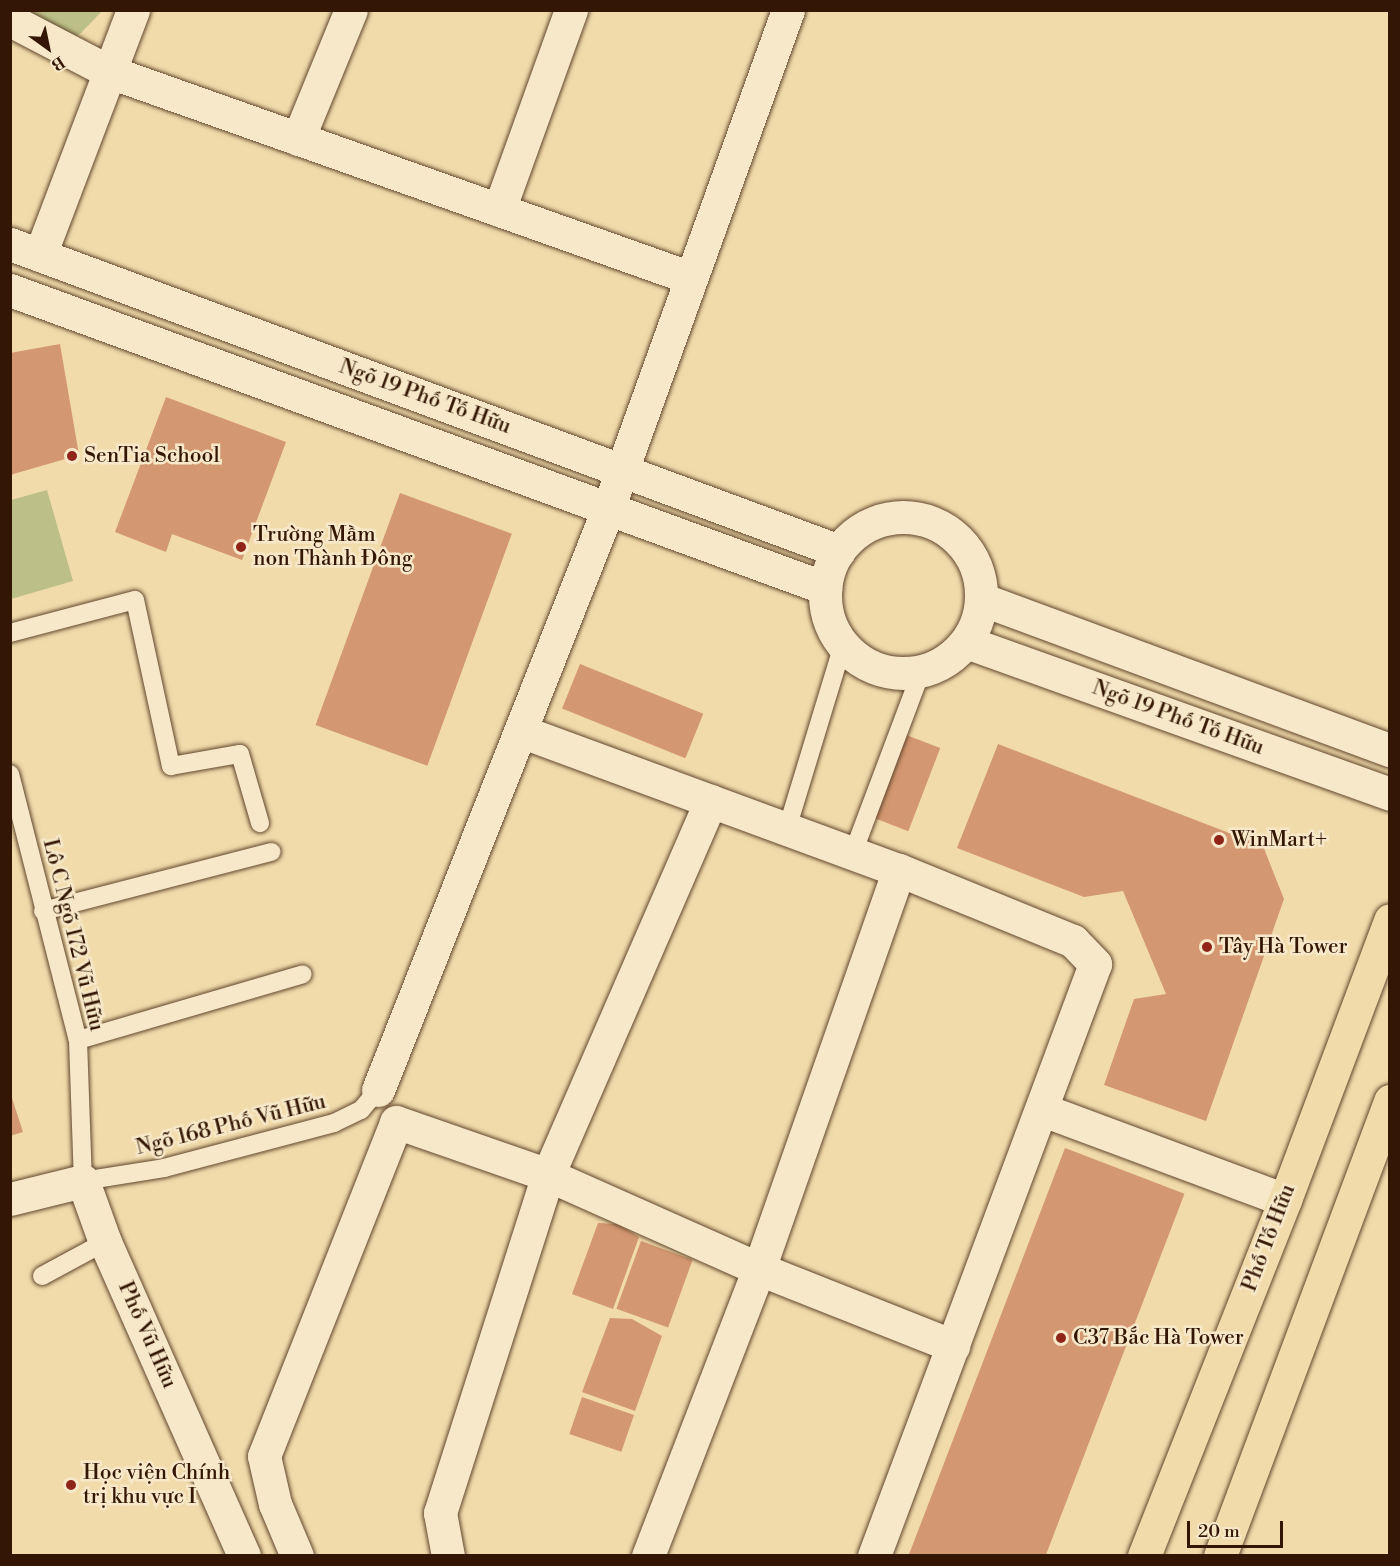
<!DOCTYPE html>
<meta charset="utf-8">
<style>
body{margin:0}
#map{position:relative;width:1400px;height:1566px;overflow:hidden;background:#f1dbab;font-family:"Libre Bodoni",serif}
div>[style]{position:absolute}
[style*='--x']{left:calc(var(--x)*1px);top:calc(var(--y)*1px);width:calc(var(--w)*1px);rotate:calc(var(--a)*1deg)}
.green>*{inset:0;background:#bcc088}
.building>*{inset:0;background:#d39771;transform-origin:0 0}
.roads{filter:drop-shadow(0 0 2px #62472e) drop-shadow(0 0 2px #62472e)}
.lane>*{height:18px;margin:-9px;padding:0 9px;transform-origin:9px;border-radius:9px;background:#f6e8c8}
.street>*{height:33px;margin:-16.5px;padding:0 16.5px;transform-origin:16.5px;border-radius:16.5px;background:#f6e8c8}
.street>.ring{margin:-16.5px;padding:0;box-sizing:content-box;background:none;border:33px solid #f6e8c8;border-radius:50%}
.primary>*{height:33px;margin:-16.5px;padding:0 16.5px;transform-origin:16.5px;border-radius:16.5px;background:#f1dbab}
.dots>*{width:16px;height:16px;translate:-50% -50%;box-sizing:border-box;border:3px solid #f6e8c8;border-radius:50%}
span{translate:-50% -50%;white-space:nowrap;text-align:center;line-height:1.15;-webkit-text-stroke:5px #f6e8c8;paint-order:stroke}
.street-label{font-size:21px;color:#331604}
.poi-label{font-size:21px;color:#331604}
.left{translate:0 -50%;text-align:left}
.frame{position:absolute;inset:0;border:12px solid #331604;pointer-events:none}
.north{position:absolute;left:18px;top:18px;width:60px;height:60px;-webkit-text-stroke:4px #f6e8c8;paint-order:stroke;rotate:147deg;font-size:16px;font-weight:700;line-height:24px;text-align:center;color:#331604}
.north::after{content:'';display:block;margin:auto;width:21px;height:27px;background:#331604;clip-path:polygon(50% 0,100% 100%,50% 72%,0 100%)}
.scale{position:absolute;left:1187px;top:1521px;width:96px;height:27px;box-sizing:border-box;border:3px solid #331604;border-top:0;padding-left:8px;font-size:18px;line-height:21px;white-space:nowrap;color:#331604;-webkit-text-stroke:4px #f6e8c8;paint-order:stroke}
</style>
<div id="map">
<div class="green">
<i style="clip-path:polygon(10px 11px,102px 11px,81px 33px,60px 46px)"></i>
<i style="clip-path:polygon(47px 490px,73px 581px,11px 599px,11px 500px)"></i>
</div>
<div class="building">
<i style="clip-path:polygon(60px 344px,79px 455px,10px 475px,10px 353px)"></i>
<i style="clip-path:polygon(166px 397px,286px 442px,242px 560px,172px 534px,166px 552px,115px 532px)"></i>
<i style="left:400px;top:493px;width:119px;height:247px;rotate:20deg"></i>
<i style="left:580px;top:664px;width:133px;height:48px;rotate:22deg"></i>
<i style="left:901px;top:733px;width:42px;height:89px;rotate:21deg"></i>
<i style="clip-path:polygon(998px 744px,1263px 846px,1284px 899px,1206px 1121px,1104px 1085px,1134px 999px,1166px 994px,1123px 891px,1084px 897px,957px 848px)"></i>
<i style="clip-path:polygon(10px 1092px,23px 1132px,10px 1136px)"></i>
<i style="left:1065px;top:1148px;width:128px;height:436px;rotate:21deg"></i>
<i style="clip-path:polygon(598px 1223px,618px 1224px,639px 1237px,613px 1309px,572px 1294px)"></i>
<i style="left:641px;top:1241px;width:55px;height:72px;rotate:20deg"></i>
<i style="clip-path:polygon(610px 1318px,632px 1319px,662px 1336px,635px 1411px,582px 1392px)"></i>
<i style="left:582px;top:1397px;width:55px;height:39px;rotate:19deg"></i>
</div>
<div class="roads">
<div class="lane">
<i style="--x:10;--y:633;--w:129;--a:-14.8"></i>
<i style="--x:135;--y:600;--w:170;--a:77.8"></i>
<i style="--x:171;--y:766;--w:70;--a:-9.9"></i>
<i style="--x:240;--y:754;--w:72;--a:73.8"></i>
<i style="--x:10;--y:774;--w:275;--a:75.7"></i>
<i style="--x:78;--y:1040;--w:141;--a:88"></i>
<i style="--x:83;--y:1181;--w:82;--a:-9.1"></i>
<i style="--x:164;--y:1168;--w:176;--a:-14.8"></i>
<i style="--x:334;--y:1123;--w:30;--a:-26"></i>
<i style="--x:361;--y:1110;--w:26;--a:-50"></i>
<i style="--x:787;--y:829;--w:192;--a:-73.1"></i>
<i style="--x:853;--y:853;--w:193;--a:-69.4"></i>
<i style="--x:43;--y:911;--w:236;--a:-14.5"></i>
<i style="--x:78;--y:1040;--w:234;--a:-16.3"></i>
<i style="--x:42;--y:1276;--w:72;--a:-28.4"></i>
</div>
<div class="street">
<i style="--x:10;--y:20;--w:113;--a:27.5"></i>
<i style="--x:110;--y:72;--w:616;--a:19.52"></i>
<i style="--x:298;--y:139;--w:139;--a:-67.7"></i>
<i style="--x:499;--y:210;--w:213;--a:-70.2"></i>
<i style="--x:10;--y:244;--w:884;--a:20.32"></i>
<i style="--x:40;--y:255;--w:262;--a:-69.2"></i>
<i style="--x:10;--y:290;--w:868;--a:20.08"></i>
<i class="ring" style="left:825px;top:517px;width:123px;height:123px"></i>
<i style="--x:981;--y:599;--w:436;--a:20.3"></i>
<i style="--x:966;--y:642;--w:450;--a:19.7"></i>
<i style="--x:523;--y:732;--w:401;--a:20.2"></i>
<i style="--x:899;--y:870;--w:188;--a:22.2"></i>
<i style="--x:1073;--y:941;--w:32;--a:46"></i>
<i style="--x:1095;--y:964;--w:632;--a:110.47"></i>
<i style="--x:378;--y:1090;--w:625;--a:-68.4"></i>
<i style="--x:608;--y:509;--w:530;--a:-70.16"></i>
<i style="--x:1043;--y:1110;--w:258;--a:20.4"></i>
<i style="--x:10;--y:1199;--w:75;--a:-13.9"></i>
<i style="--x:83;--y:1181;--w:65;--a:70.2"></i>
<i style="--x:105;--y:1242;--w:343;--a:66.1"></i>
<i style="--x:297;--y:1556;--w:56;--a:-112.9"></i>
<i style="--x:275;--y:1504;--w:49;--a:-102.9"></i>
<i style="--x:264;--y:1456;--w:359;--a:-68.4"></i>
<i style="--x:396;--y:1122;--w:161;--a:19.2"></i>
<i style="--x:548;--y:1175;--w:231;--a:24"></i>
<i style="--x:759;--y:1269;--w:209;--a:21.6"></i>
<i style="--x:448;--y:1556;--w:44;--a:-100.5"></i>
<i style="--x:440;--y:1513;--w:355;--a:-72.3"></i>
<i style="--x:548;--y:1175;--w:408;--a:-66.5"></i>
<i style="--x:648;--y:1556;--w:308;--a:-68.9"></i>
<i style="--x:759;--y:1269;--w:423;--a:-70.7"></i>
</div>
<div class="primary">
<i style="--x:1144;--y:1556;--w:383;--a:-68.4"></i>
<i style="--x:1285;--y:1200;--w:299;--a:-69.4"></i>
<i style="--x:1220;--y:1556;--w:486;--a:-69.5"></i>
</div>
</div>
<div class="dots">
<i style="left:72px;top:456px;background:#8f2418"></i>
<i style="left:241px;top:547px;background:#8f2418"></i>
<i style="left:1219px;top:840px;background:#8f2418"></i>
<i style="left:1207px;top:947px;background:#8f2418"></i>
<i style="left:1061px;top:1338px;background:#8f2418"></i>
<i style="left:71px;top:1485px;background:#8f2418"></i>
</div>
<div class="street-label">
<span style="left:425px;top:397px;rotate:20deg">Ngõ 19 Phố Tố Hữu</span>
<span style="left:1178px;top:718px;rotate:20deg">Ngõ 19 Phố Tố Hữu</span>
<span style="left:73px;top:935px;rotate:76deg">Lô C Ngõ 172 Vũ Hữu</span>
<span style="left:231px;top:1125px;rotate:-14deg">Ngõ 168 Phố Vũ Hữu</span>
<span style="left:1269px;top:1238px;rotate:-69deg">Phố Tố Hữu</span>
<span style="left:147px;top:1335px;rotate:66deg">Phố Vũ Hữu</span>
</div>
<div class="poi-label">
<span class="left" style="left:84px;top:456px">SenTia School</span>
<span class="left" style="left:253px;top:547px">Trường Mầm<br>non Thành Đông</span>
<span class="left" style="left:1231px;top:840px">WinMart+</span>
<span class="left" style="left:1219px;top:947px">Tây Hà Tower</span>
<span class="left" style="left:1073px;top:1338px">C37 Bắc Hà Tower</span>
<span class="left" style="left:83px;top:1485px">Học viện Chính<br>trị khu vực I</span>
</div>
<div class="frame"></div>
<div class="north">B</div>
<div class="scale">20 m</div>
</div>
